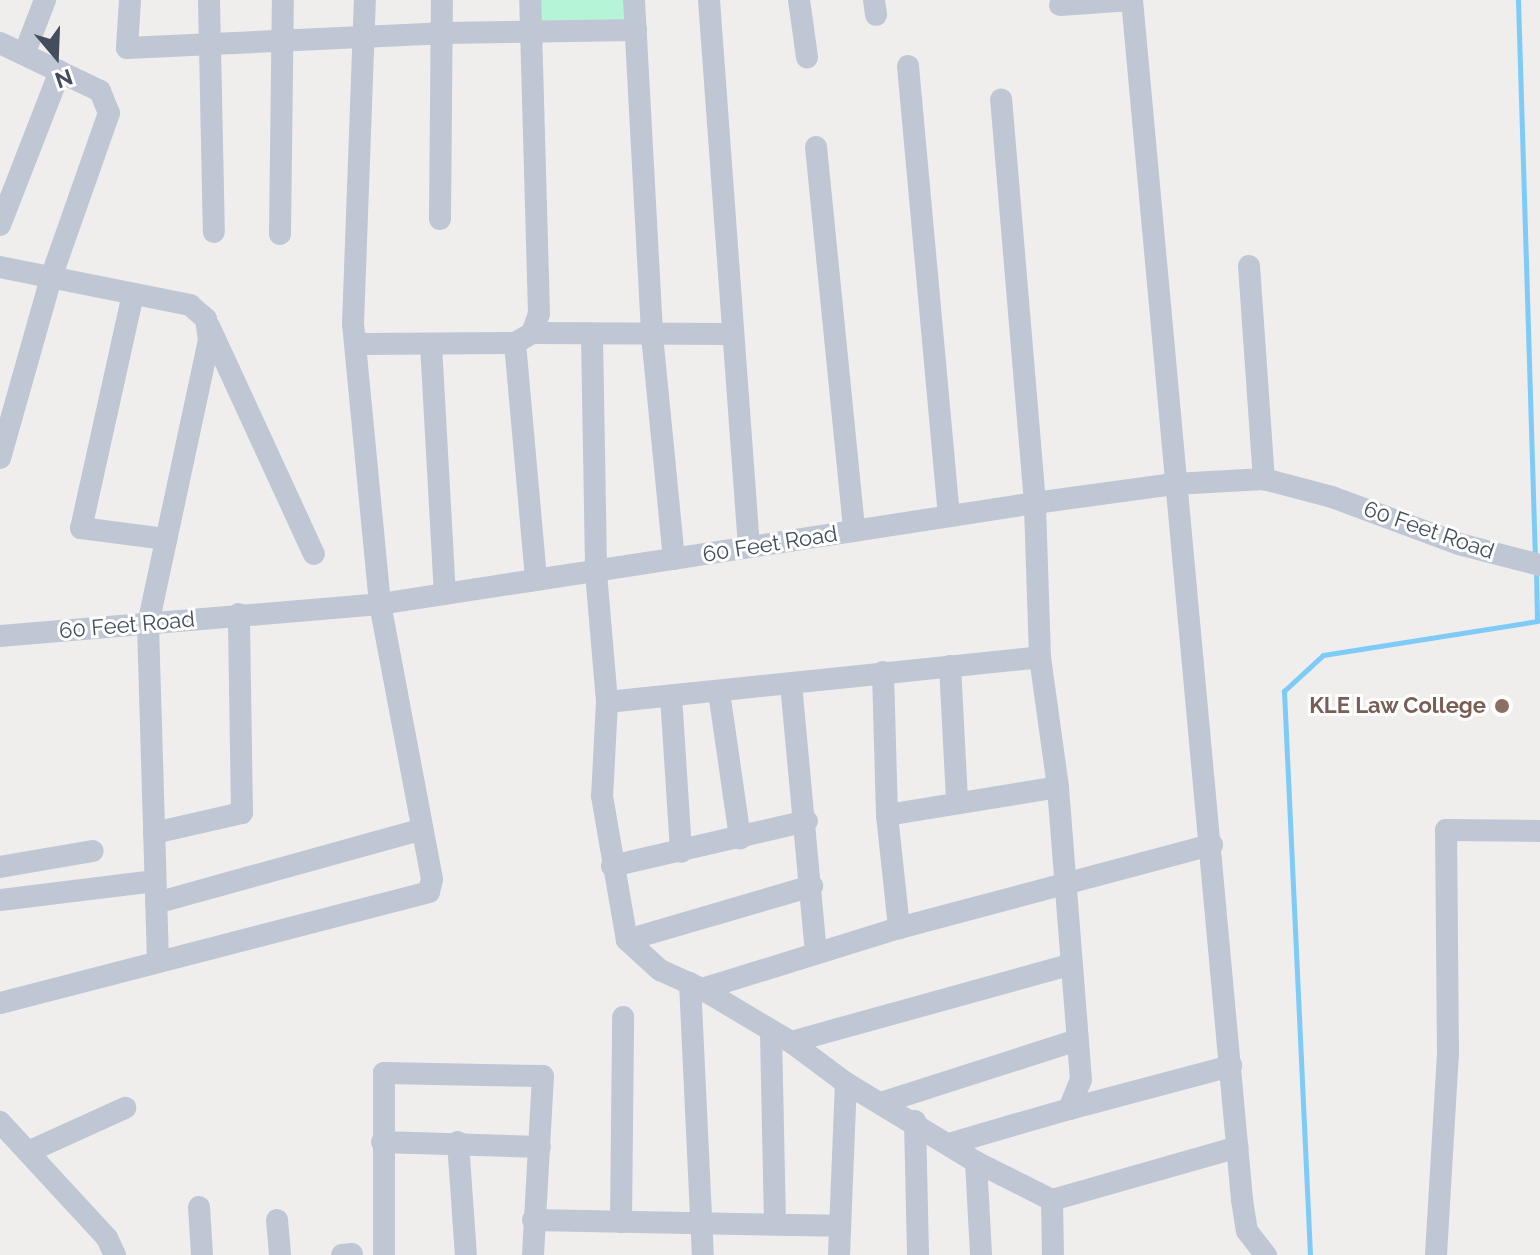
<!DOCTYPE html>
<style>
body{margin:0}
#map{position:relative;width:1540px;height:1255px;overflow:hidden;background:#f0eded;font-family:Raleway,sans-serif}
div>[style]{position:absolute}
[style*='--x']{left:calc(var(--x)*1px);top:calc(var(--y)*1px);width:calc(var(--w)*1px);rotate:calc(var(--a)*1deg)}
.green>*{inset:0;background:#b5f4d7;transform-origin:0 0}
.stream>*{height:5px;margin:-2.5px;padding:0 2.5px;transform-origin:2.5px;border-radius:2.5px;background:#7dcbf6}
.minor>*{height:22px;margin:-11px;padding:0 11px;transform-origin:11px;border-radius:11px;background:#bfc7d4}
.dots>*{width:22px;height:22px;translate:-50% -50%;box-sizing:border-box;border:4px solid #fff;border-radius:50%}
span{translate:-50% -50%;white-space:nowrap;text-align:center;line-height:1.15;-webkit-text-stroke:6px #fff;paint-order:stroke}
.street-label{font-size:22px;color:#434d5d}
.education-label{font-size:22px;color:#785e54;font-weight:700}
.right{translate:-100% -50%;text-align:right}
.north{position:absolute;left:16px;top:16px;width:80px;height:80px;-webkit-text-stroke:6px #fff;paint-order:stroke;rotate:161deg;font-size:22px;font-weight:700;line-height:32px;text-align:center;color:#434d5d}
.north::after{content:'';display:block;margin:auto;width:28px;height:36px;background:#434d5d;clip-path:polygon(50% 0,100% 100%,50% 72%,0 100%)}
</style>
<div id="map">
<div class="green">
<i style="left:538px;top:0;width:89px;height:30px"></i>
</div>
<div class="stream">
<i style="--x:1518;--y:0;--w:559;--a:88.26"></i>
<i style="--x:1310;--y:1255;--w:565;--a:-92.64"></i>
<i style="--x:1284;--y:691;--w:53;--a:-42.7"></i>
<i style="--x:1323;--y:655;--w:217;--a:-9"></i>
<i style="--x:1537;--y:621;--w:52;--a:-91.1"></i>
</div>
<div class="minor">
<i style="--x:130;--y:0;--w:48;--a:93.6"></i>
<i style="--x:127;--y:48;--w:315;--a:-2.7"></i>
<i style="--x:442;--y:33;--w:194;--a:-0.9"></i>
<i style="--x:209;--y:0;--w:232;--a:88.8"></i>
<i style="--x:634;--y:0;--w:335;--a:86.9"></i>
<i style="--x:652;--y:335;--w:225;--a:84.4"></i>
<i style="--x:709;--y:0;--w:548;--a:85.82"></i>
<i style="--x:799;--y:0;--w:58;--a:82"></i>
<i style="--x:874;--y:0;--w:15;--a:82"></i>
<i style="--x:1132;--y:0;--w:1205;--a:84.76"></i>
<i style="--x:1242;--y:1200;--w:31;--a:81"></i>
<i style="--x:1247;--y:1231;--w:31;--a:52"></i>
<i style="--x:1060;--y:5;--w:72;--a:-4"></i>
<i style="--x:0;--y:43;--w:111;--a:25.6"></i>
<i style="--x:100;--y:91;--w:24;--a:68"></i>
<i style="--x:109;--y:113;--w:175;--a:109.4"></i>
<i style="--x:51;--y:278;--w:187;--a:105.8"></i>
<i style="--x:25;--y:52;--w:56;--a:-69"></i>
<i style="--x:908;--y:66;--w:452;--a:84.8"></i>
<i style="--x:816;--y:147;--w:386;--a:84.3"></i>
<i style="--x:440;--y:219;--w:219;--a:-89.5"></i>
<i style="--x:0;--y:225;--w:165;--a:-68.7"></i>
<i style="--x:280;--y:234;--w:234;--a:-89.3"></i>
<i style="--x:1249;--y:266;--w:214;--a:86"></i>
<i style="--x:0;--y:267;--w:194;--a:11.3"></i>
<i style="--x:190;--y:305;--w:21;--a:41"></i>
<i style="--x:206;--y:319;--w:21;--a:82"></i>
<i style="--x:209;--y:340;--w:291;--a:102.1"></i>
<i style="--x:148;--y:625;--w:337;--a:88.3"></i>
<i style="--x:133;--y:294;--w:240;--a:102.5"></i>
<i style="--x:81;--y:528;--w:86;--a:7.4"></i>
<i style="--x:209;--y:326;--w:251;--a:65.3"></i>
<i style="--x:532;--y:333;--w:199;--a:0.3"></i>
<i style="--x:592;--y:336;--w:237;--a:89"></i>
<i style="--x:596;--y:573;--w:129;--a:85.1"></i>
<i style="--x:607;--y:702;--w:94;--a:93"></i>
<i style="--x:602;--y:796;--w:146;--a:80.2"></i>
<i style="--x:627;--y:940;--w:45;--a:42.3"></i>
<i style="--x:660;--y:970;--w:46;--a:24.3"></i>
<i style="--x:702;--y:989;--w:104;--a:30.8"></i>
<i style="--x:791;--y:1042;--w:69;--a:36.7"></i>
<i style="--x:846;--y:1083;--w:152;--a:31.3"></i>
<i style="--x:976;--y:1162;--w:85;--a:26.6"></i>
<i style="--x:1052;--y:1200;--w:55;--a:89"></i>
<i style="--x:515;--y:343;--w:238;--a:84.9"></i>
<i style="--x:359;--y:344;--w:156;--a:-0.4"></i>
<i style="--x:515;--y:343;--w:20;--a:-30"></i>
<i style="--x:532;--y:333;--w:20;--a:-70"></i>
<i style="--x:539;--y:314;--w:314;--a:-91.6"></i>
<i style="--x:431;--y:345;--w:249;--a:86.8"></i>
<i style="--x:0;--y:636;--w:381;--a:-4.8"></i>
<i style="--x:380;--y:604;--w:663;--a:-8.77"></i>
<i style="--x:1035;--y:503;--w:140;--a:-7.8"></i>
<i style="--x:1174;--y:484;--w:90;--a:-3.2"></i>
<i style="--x:1264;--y:479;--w:70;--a:14.8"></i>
<i style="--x:1332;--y:497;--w:135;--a:20.3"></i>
<i style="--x:1459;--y:544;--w:84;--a:14.5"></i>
<i style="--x:950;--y:666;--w:135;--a:87"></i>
<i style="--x:883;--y:672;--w:143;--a:88.4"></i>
<i style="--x:887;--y:815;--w:114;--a:83.9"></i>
<i style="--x:791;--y:684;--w:269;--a:84.7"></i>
<i style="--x:719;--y:692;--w:148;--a:81.8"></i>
<i style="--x:671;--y:696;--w:156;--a:86.3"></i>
<i style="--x:607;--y:702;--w:435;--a:-5.9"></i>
<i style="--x:887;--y:815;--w:173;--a:-9.3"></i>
<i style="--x:154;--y:833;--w:90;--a:-12.8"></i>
<i style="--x:242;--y:813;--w:199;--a:-90.9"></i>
<i style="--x:612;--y:866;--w:200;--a:-13"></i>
<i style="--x:0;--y:867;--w:94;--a:-9.8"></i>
<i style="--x:0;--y:900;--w:156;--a:-7"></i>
<i style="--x:156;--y:903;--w:273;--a:-15.5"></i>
<i style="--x:627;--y:940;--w:193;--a:-16.3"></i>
<i style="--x:690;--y:983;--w:272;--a:87.3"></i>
<i style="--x:702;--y:989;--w:206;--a:-17.2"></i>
<i style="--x:899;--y:928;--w:324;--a:-14.9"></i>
<i style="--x:0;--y:1003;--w:443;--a:-14.5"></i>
<i style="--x:429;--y:892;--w:13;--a:-77"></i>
<i style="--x:432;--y:879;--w:280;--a:-100.7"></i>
<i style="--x:380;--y:604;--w:281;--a:-95.5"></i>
<i style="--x:353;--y:324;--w:324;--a:-87.9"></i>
<i style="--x:771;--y:1033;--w:191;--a:88.8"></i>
<i style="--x:791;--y:1042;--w:288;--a:-15.5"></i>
<i style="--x:884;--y:1102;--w:203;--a:-17.8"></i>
<i style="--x:1069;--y:1109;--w:168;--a:-14.9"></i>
<i style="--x:915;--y:1121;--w:134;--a:88.7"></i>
<i style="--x:0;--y:1122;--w:158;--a:47.3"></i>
<i style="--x:107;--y:1238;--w:19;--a:65"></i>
<i style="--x:382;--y:1142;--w:158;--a:1.8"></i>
<i style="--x:458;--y:1142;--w:113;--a:86"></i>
<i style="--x:952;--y:1143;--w:122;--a:-16.2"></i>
<i style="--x:1069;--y:1109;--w:31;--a:-68"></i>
<i style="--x:1081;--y:1080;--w:294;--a:-94.5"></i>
<i style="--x:1058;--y:787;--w:131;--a:-97.9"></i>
<i style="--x:1040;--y:657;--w:154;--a:-91.9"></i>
<i style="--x:1035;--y:503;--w:405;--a:-94.8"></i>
<i style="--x:28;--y:1152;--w:107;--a:-24.4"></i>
<i style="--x:976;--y:1162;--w:93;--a:86.9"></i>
<i style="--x:1052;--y:1200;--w:193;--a:-15.9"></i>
<i style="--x:199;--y:1207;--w:48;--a:86.4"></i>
<i style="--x:277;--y:1220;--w:35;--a:85"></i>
<i style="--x:533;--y:1220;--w:305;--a:1.1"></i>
<i style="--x:621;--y:1222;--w:205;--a:-89.4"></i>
<i style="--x:342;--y:1255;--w:10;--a:-6"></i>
<i style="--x:384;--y:1255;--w:182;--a:-90"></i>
<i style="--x:384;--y:1073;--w:159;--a:1.1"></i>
<i style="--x:543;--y:1076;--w:179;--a:93.2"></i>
<i style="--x:839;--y:1255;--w:172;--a:-87.7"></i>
<i style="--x:1436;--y:1255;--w:200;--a:-86.6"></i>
<i style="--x:1448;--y:1055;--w:225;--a:-90.5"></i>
<i style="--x:1446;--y:830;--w:94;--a:0.6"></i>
</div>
<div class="dots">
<i style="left:1502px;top:706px;background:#8d6e63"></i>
</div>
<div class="street-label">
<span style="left:1429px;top:530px;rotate:19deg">60 Feet Road</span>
<span style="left:770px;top:544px;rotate:-9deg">60 Feet Road</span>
<span style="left:127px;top:625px;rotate:-5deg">60 Feet Road</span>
</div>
<div class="education-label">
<span class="right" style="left:1486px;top:706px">KLE Law College</span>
</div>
<div class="north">N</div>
</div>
